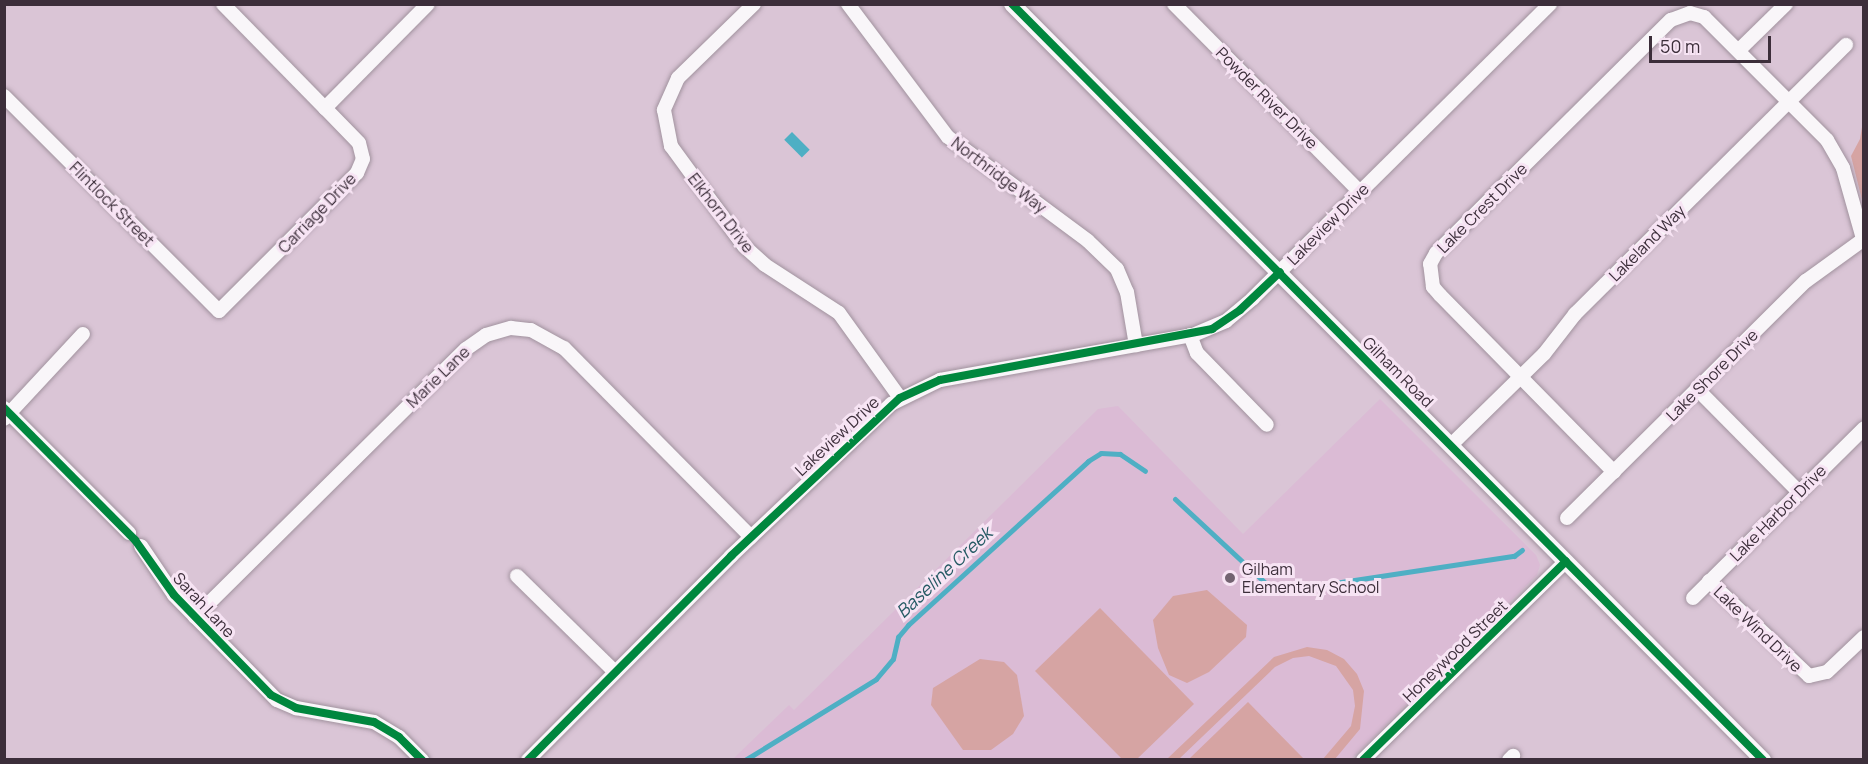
<!DOCTYPE html>
<style>
body{margin:0}
#map{position:relative;width:1868px;height:764px;overflow:hidden;background:#dac5d6;font-family:Manrope,sans-serif}
div>[style]{position:absolute}
[style*='--x']{left:calc(var(--x)*1px);top:calc(var(--y)*1px);width:calc(var(--w)*1px);rotate:calc(var(--a)*1deg)}
.built>*{inset:0;background:#dbbbd5}
.green>*{inset:0;background:#d6a4a3}
.water>*{inset:0;background:#4eafc4;transform-origin:0 0}
.stream>*{height:5px;margin:-2.5px;padding:0 2.5px;transform-origin:2.5px;border-radius:2.5px;background:#4eafc4}
.roads{filter:drop-shadow(0 0 2px #a1929e) drop-shadow(0 0 2px #a1929e)}
.minor>*{height:14px;margin:-7px;padding:0 7px;transform-origin:7px;border-radius:7px;background:#f9f6f9}
.tertiary>*{height:16px;margin:-8px;padding:0 8px;transform-origin:8px;border-radius:8px;background:#f9f6f9}
.cycleway>*{height:8px;margin:-4px;padding:0 4px;transform-origin:4px;border-radius:4px;background:#00873e}
.dots>*{width:16px;height:16px;translate:-50% -50%;box-sizing:border-box;border:3px solid #f7e4f4;border-radius:50%}
span{translate:-50% -50%;white-space:nowrap;text-align:center;line-height:1.15;-webkit-text-stroke:6px #f7e4f4;paint-order:stroke}
.street-label{font-size:16px;color:#3c2e3a}
.poi-label{font-size:16px;color:#3c2e3a}
.left{translate:0 -50%;text-align:left}
.water-label{font-size:18px;color:#275b65;font-style:italic}
.frame{position:absolute;inset:0;border:6px solid #3c2e3a;pointer-events:none}
.scale{position:absolute;left:1649px;top:36px;width:122px;height:27px;box-sizing:border-box;border:3px solid #3c2e3a;border-top:0;padding-left:8px;font-size:18px;line-height:21px;white-space:nowrap;color:#3c2e3a;-webkit-text-stroke:4px #f7e4f4;paint-order:stroke}
</style>
<div id="map">
<div class="built">
<i style="clip-path:polygon(1380px 399px,1536px 555px,1540px 565px,1537px 575px,1351px 759px,733px 759px,789px 705px,794px 710px,1098px 409px,1118px 406px,1243px 534px)"></i>
</div>
<div class="green">
<i style="clip-path:polygon(1863px 121px,1863px 204px,1851px 156px,1860px 139px)"></i>
<i style="clip-path:polygon(1207px 590px,1247px 625px,1246px 637px,1209px 672px,1187px 683px,1169px 675px,1158px 648px,1153px 620px,1173px 596px)"></i>
<i style="clip-path:polygon(1100px 608px,1194px 704px,1137px 759px,1122px 759px,1035px 671px)"></i>
<i style="clip-path:polygon(1307px 647px,1327px 650px,1344px 659px,1357px 674px,1364px 691px,1360px 729px,1335px 759px,1323px 759px,1351px 726px,1355px 706px,1353px 690px,1336px 666px,1309px 656px,1293px 658px,1275px 667px,1179px 759px,1167px 759px,1274px 657px)"></i>
<i style="clip-path:polygon(980px 659px,1004px 662px,1017px 675px,1024px 716px,1013px 734px,991px 750px,963px 750px,931px 705px,933px 688px)"></i>
<i style="clip-path:polygon(1248px 702px,1304px 759px,1189px 759px)"></i>
</div>
<div class="water">
<i style="left:792px;top:132px;width:25px;height:11px;rotate:45deg"></i>
</div>
<div class="stream">
<i style="--x:1175;--y:499;--w:137;--a:42.9"></i>
<i style="--x:1275;--y:592;--w:242;--a:-8.6"></i>
<i style="--x:1514;--y:556;--w:10;--a:-37"></i>
<i style="--x:745;--y:760;--w:154;--a:-31.7"></i>
<i style="--x:876;--y:679;--w:26;--a:-50"></i>
<i style="--x:893;--y:659;--w:23;--a:-77"></i>
<i style="--x:898;--y:637;--w:16;--a:-50"></i>
<i style="--x:908;--y:625;--w:244;--a:-42.3"></i>
<i style="--x:1088;--y:461;--w:15;--a:-32"></i>
<i style="--x:1101;--y:453;--w:19;--a:3"></i>
<i style="--x:1120;--y:454;--w:30;--a:34"></i>
</div>
<div class="roads">
<div class="minor">
<i style="--x:223;--y:4;--w:146;--a:45.6"></i>
<i style="--x:754;--y:4;--w:106;--a:135.8"></i>
<i style="--x:678;--y:78;--w:35;--a:114"></i>
<i style="--x:664;--y:110;--w:37;--a:79"></i>
<i style="--x:671;--y:146;--w:124;--a:53.9"></i>
<i style="--x:744;--y:246;--w:28;--a:42"></i>
<i style="--x:765;--y:265;--w:88;--a:33"></i>
<i style="--x:839;--y:313;--w:105;--a:54.3"></i>
<i style="--x:848;--y:4;--w:166;--a:53.1"></i>
<i style="--x:948;--y:137;--w:174;--a:36.6"></i>
<i style="--x:1088;--y:241;--w:40;--a:44"></i>
<i style="--x:1117;--y:269;--w:25;--a:67"></i>
<i style="--x:1127;--y:292;--w:54;--a:80.4"></i>
<i style="--x:1174;--y:4;--w:264;--a:45.3"></i>
<i style="--x:1739;--y:50;--w:66;--a:-44.4"></i>
<i style="--x:4;--y:96;--w:304;--a:45"></i>
<i style="--x:219;--y:311;--w:195;--a:-45"></i>
<i style="--x:357;--y:173;--w:15;--a:-67"></i>
<i style="--x:363;--y:159;--w:16;--a:-104"></i>
<i style="--x:359;--y:143;--w:49;--a:-134.2"></i>
<i style="--x:325;--y:108;--w:146;--a:-45.3"></i>
<i style="--x:1190;--y:335;--w:19;--a:69"></i>
<i style="--x:1197;--y:353;--w:100;--a:45.8"></i>
<i style="--x:1697;--y:389;--w:145;--a:45.3"></i>
<i style="--x:4;--y:408;--w:177;--a:45"></i>
<i style="--x:4;--y:419;--w:116;--a:-47.1"></i>
<i style="--x:1451;--y:445;--w:130;--a:-44.4"></i>
<i style="--x:1544;--y:354;--w:51;--a:-52.2"></i>
<i style="--x:1575;--y:314;--w:382;--a:-44.8"></i>
<i style="--x:1614;--y:472;--w:248;--a:-134.5"></i>
<i style="--x:1440;--y:295;--w:11;--a:-131"></i>
<i style="--x:1433;--y:287;--w:23;--a:-97"></i>
<i style="--x:1430;--y:264;--w:13;--a:-61"></i>
<i style="--x:1436;--y:253;--w:331;--a:-44.8"></i>
<i style="--x:1671;--y:20;--w:20;--a:-20"></i>
<i style="--x:1690;--y:13;--w:15;--a:16"></i>
<i style="--x:1704;--y:17;--w:174;--a:45"></i>
<i style="--x:1827;--y:140;--w:32;--a:60"></i>
<i style="--x:1843;--y:168;--w:77;--a:74.2"></i>
<i style="--x:1567;--y:518;--w:337;--a:-44.8"></i>
<i style="--x:1806;--y:281;--w:72;--a:-35.9"></i>
<i style="--x:141;--y:546;--w:59;--a:56"></i>
<i style="--x:174;--y:595;--w:147;--a:45.6"></i>
<i style="--x:277;--y:700;--w:21;--a:23"></i>
<i style="--x:296;--y:708;--w:79;--a:10.2"></i>
<i style="--x:374;--y:722;--w:29;--a:31"></i>
<i style="--x:399;--y:737;--w:33;--a:45"></i>
<i style="--x:517;--y:576;--w:137;--a:44.4"></i>
<i style="--x:1709;--y:581;--w:138;--a:43.5"></i>
<i style="--x:1809;--y:676;--w:18;--a:-13"></i>
<i style="--x:1827;--y:672;--w:51;--a:-43.4"></i>
<i style="--x:1693;--y:598;--w:241;--a:-44.8"></i>
<i style="--x:195;--y:617;--w:381;--a:-44.7"></i>
<i style="--x:466;--y:349;--w:24;--a:-35"></i>
<i style="--x:486;--y:335;--w:26;--a:-16"></i>
<i style="--x:511;--y:328;--w:20;--a:6"></i>
<i style="--x:531;--y:330;--w:38;--a:29"></i>
<i style="--x:564;--y:348;--w:266;--a:45.3"></i>
<i style="--x:528;--y:760;--w:288;--a:-45.1"></i>
<i style="--x:731;--y:556;--w:221;--a:-43.5"></i>
<i style="--x:891;--y:404;--w:55;--a:-26.1"></i>
<i style="--x:940;--y:380;--w:257;--a:-10.1"></i>
<i style="--x:1193;--y:335;--w:36;--a:-23"></i>
<i style="--x:1226;--y:321;--w:35;--a:-40"></i>
<i style="--x:1253;--y:298;--w:418;--a:-44.7"></i>
<i style="--x:1363;--y:760;--w:284;--a:-44.4"></i>
<i style="--x:1509;--y:760;--w:6;--a:-45"></i>
</div>
<div class="tertiary">
<i style="--x:1012;--y:4;--w:1066;--a:45.19"></i>
</div>
</div>
<div class="cycleway">
<i style="--x:1012;--y:4;--w:1066;--a:45.19"></i>
<i style="--x:4;--y:408;--w:186;--a:45.2"></i>
<i style="--x:135;--y:540;--w:67;--a:54.7"></i>
<i style="--x:174;--y:595;--w:139;--a:45.9"></i>
<i style="--x:271;--y:695;--w:28;--a:27"></i>
<i style="--x:296;--y:708;--w:79;--a:10.2"></i>
<i style="--x:374;--y:722;--w:29;--a:31"></i>
<i style="--x:399;--y:737;--w:33;--a:45"></i>
<i style="--x:528;--y:760;--w:288;--a:-45.1"></i>
<i style="--x:731;--y:556;--w:231;--a:-43.1"></i>
<i style="--x:900;--y:398;--w:44;--a:-24.2"></i>
<i style="--x:940;--y:380;--w:277;--a:-10.6"></i>
<i style="--x:1212;--y:329;--w:34;--a:-34"></i>
<i style="--x:1240;--y:310;--w:55;--a:-43.5"></i>
<i style="--x:1363;--y:760;--w:284;--a:-44.4"></i>
</div>
<div class="dots">
<i style="left:1230px;top:578px;background:#736371"></i>
</div>
<div class="street-label">
<span style="left:1267px;top:98px;rotate:45deg">Powder River Drive</span>
<span style="left:999px;top:175px;rotate:37deg">Northridge Way</span>
<span style="left:112px;top:204px;rotate:45deg">Flintlock Street</span>
<span style="left:1482px;top:208px;rotate:-45deg">Lake Crest Drive</span>
<span style="left:317px;top:213px;rotate:-46deg">Carriage Drive</span>
<span style="left:721px;top:213px;rotate:52deg">Elkhorn Drive</span>
<span style="left:1328px;top:224px;rotate:-45deg">Lakeview Drive</span>
<span style="left:1647px;top:243px;rotate:-45deg">Lakeland Way</span>
<span style="left:1398px;top:372px;rotate:45deg">Gilham Road</span>
<span style="left:1712px;top:375px;rotate:-45deg">Lake Shore Drive</span>
<span style="left:438px;top:377px;rotate:-44deg">Marie Lane</span>
<span style="left:837px;top:436px;rotate:-43deg">Lakeview Drive</span>
<span style="left:1778px;top:513px;rotate:-45deg">Lake Harbor Drive</span>
<span style="left:204px;top:605px;rotate:47deg">Sarah Lane</span>
<span style="left:1758px;top:629px;rotate:44deg">Lake Wind Drive</span>
<span style="left:1455px;top:651px;rotate:-44deg">Honeywood Street</span>
</div>
<div class="poi-label">
<span class="left" style="left:1242px;top:578px">Gilham<br>Elementary School</span>
</div>
<div class="water-label">
<span style="left:944px;top:572px;rotate:-43deg">Baseline Creek</span>
</div>
<div class="frame"></div>
<div class="scale">50 m</div>
</div>
